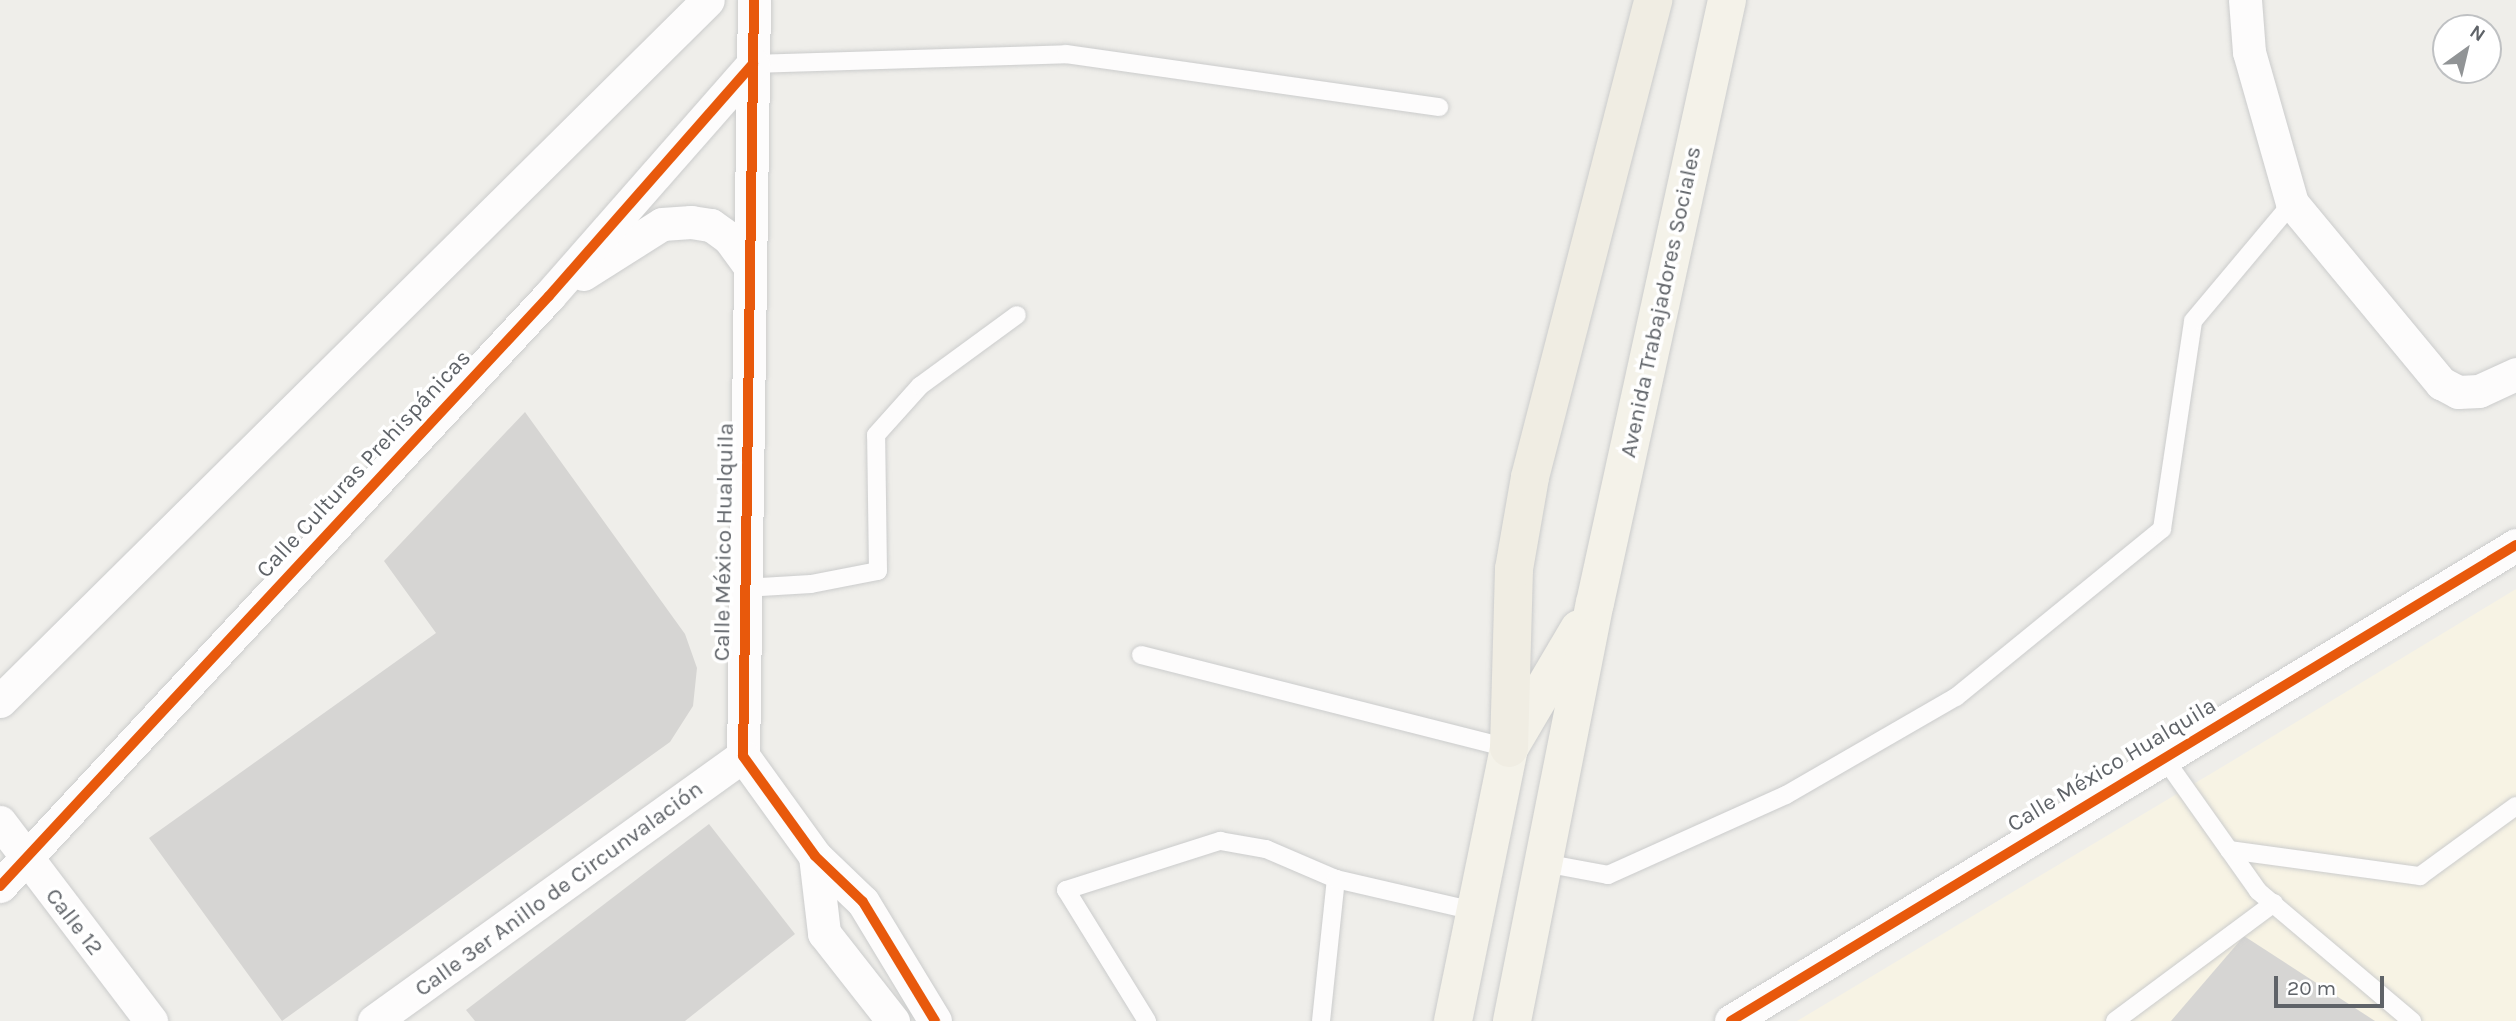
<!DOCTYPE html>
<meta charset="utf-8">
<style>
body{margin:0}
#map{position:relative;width:2516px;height:1021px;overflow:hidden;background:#efeeea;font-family:Karla,sans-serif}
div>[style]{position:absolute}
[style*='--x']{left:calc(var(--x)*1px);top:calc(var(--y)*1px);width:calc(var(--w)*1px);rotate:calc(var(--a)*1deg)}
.commercial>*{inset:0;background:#f7f3e4}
.building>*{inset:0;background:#d6d5d3}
.roads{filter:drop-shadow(0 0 2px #cbcccc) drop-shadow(0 0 2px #cbcccc)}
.service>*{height:18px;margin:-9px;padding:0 9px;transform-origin:9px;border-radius:9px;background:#fdfcfc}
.minor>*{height:33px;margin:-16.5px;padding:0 16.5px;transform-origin:16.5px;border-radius:16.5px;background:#fdfcfc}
.primary>*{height:38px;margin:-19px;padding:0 19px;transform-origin:19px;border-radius:19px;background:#f4f2e9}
.motorway>*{height:38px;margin:-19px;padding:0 19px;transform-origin:19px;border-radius:19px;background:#f0ede3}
.cycleway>*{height:10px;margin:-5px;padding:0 5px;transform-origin:5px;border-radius:5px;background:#e8590c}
span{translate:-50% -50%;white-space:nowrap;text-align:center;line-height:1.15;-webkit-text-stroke:7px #fff;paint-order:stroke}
.street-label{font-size:23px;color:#5f6368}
.north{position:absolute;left:2432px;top:14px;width:70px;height:70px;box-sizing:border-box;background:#fff;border:2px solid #bfc1c3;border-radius:50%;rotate:34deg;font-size:19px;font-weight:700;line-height:28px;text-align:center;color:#5f6368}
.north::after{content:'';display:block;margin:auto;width:24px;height:32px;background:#919496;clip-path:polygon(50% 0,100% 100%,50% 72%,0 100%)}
.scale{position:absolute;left:2274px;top:976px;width:110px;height:32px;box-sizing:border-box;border:4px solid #5f6368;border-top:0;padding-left:9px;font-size:21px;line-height:24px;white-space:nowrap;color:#5f6368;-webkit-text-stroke:5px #fff;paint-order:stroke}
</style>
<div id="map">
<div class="commercial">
<i style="clip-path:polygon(2516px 589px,2516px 1021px,1797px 1021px,2232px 761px)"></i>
</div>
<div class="building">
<i style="clip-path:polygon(525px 412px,685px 634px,697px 668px,693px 706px,670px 742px,282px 1021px,149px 838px,436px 633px,384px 561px)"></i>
<i style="clip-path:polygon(709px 824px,795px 934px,685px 1021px,475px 1021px,466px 1010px)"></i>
<i style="clip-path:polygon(2244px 936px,2375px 1021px,2171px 1021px)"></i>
</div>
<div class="roads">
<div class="service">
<i style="--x:753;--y:64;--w:313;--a:-1.8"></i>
<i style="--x:1066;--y:54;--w:377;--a:8.1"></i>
<i style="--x:744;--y:588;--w:67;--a:-3.4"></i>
<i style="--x:811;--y:584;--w:68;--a:-11"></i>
<i style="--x:878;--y:571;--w:136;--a:-90.8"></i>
<i style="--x:876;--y:435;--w:66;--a:-48.1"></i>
<i style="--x:920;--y:386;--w:120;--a:-36.2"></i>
<i style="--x:1141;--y:655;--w:380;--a:14.2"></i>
<i style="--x:2164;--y:758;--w:163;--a:54.7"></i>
<i style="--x:2258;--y:891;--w:202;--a:40.2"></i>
<i style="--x:2229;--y:850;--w:193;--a:7.8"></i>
<i style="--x:2420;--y:876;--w:119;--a:-36.1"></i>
<i style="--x:1544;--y:863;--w:65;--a:10.6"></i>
<i style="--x:1608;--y:875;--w:195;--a:-24.2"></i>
<i style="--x:1786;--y:795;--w:196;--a:-30"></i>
<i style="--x:1956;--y:697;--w:266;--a:-39.2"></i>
<i style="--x:2162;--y:529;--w:210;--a:-81.5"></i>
<i style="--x:2193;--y:321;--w:154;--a:-50"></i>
<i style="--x:1147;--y:1021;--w:154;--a:-121.7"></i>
<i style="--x:1066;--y:890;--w:162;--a:-17.7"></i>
<i style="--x:1220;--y:841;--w:47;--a:9.9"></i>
<i style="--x:1266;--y:849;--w:76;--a:23.2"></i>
<i style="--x:1321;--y:1021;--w:143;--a:-84"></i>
<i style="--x:1336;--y:879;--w:143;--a:13"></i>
<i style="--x:2115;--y:1021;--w:198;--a:-36.6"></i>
</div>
<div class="minor">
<i style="--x:754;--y:0;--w:756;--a:90.83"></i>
<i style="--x:743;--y:756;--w:123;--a:54.2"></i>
<i style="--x:815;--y:856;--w:66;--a:43.8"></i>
<i style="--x:863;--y:902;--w:139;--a:58.8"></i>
<i style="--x:2245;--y:0;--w:52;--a:85.6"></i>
<i style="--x:2249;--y:52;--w:157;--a:74.1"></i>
<i style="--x:2292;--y:203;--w:234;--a:50.4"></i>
<i style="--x:2441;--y:383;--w:19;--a:28"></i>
<i style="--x:2458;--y:392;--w:21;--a:-3"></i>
<i style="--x:2479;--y:391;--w:41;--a:-24.7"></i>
<i style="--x:583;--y:274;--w:93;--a:-32.3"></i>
<i style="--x:662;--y:224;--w:29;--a:-4"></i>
<i style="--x:691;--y:222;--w:20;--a:9"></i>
<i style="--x:711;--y:225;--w:22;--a:36"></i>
<i style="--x:729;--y:238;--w:32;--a:54"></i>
<i style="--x:0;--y:701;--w:996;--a:-44.72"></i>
<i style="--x:0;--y:822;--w:250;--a:52.8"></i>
<i style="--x:815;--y:856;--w:78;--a:83.3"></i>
<i style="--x:824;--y:933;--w:112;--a:51.9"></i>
<i style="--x:0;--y:886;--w:806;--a:-47.06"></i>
<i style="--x:549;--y:296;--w:309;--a:-48.7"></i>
<i style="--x:374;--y:1021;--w:454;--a:-35.7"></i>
<i style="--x:1731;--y:1021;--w:918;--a:-31.23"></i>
</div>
<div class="primary">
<i style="--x:1453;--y:1021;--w:279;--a:-78.4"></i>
<i style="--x:1509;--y:748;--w:138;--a:-59.5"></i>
<i style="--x:1512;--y:1021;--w:426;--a:-78.8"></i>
<i style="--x:1595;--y:603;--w:617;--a:-77.65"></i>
</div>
<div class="motorway">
<i style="--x:1509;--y:748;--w:179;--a:-88.4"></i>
<i style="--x:1514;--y:569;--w:93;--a:-80.1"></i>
<i style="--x:1530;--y:477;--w:493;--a:-75.5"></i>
</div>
</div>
<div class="cycleway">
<i style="--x:754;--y:0;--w:756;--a:90.83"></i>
<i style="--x:743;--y:756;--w:123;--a:54.2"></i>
<i style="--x:815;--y:856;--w:66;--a:43.8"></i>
<i style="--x:863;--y:902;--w:139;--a:58.8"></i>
<i style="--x:0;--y:886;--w:806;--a:-47.06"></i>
<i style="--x:549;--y:296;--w:309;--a:-48.7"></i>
<i style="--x:1731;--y:1021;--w:918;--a:-31.23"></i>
</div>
<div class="street-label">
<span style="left:1661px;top:302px;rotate:-78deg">Avenida Trabajadores Sociales</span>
<span style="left:364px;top:464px;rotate:-47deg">Calle Culturas Prehispánicas</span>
<span style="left:724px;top:542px;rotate:-89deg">Calle México Hualquila</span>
<span style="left:2112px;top:765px;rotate:-31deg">Calle México Hualquila</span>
<span style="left:559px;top:889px;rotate:-36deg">Calle 3er Anillo de Circunvalación</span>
<span style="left:74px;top:922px;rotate:52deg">Calle 12</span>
</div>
<div class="north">N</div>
<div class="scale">20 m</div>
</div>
